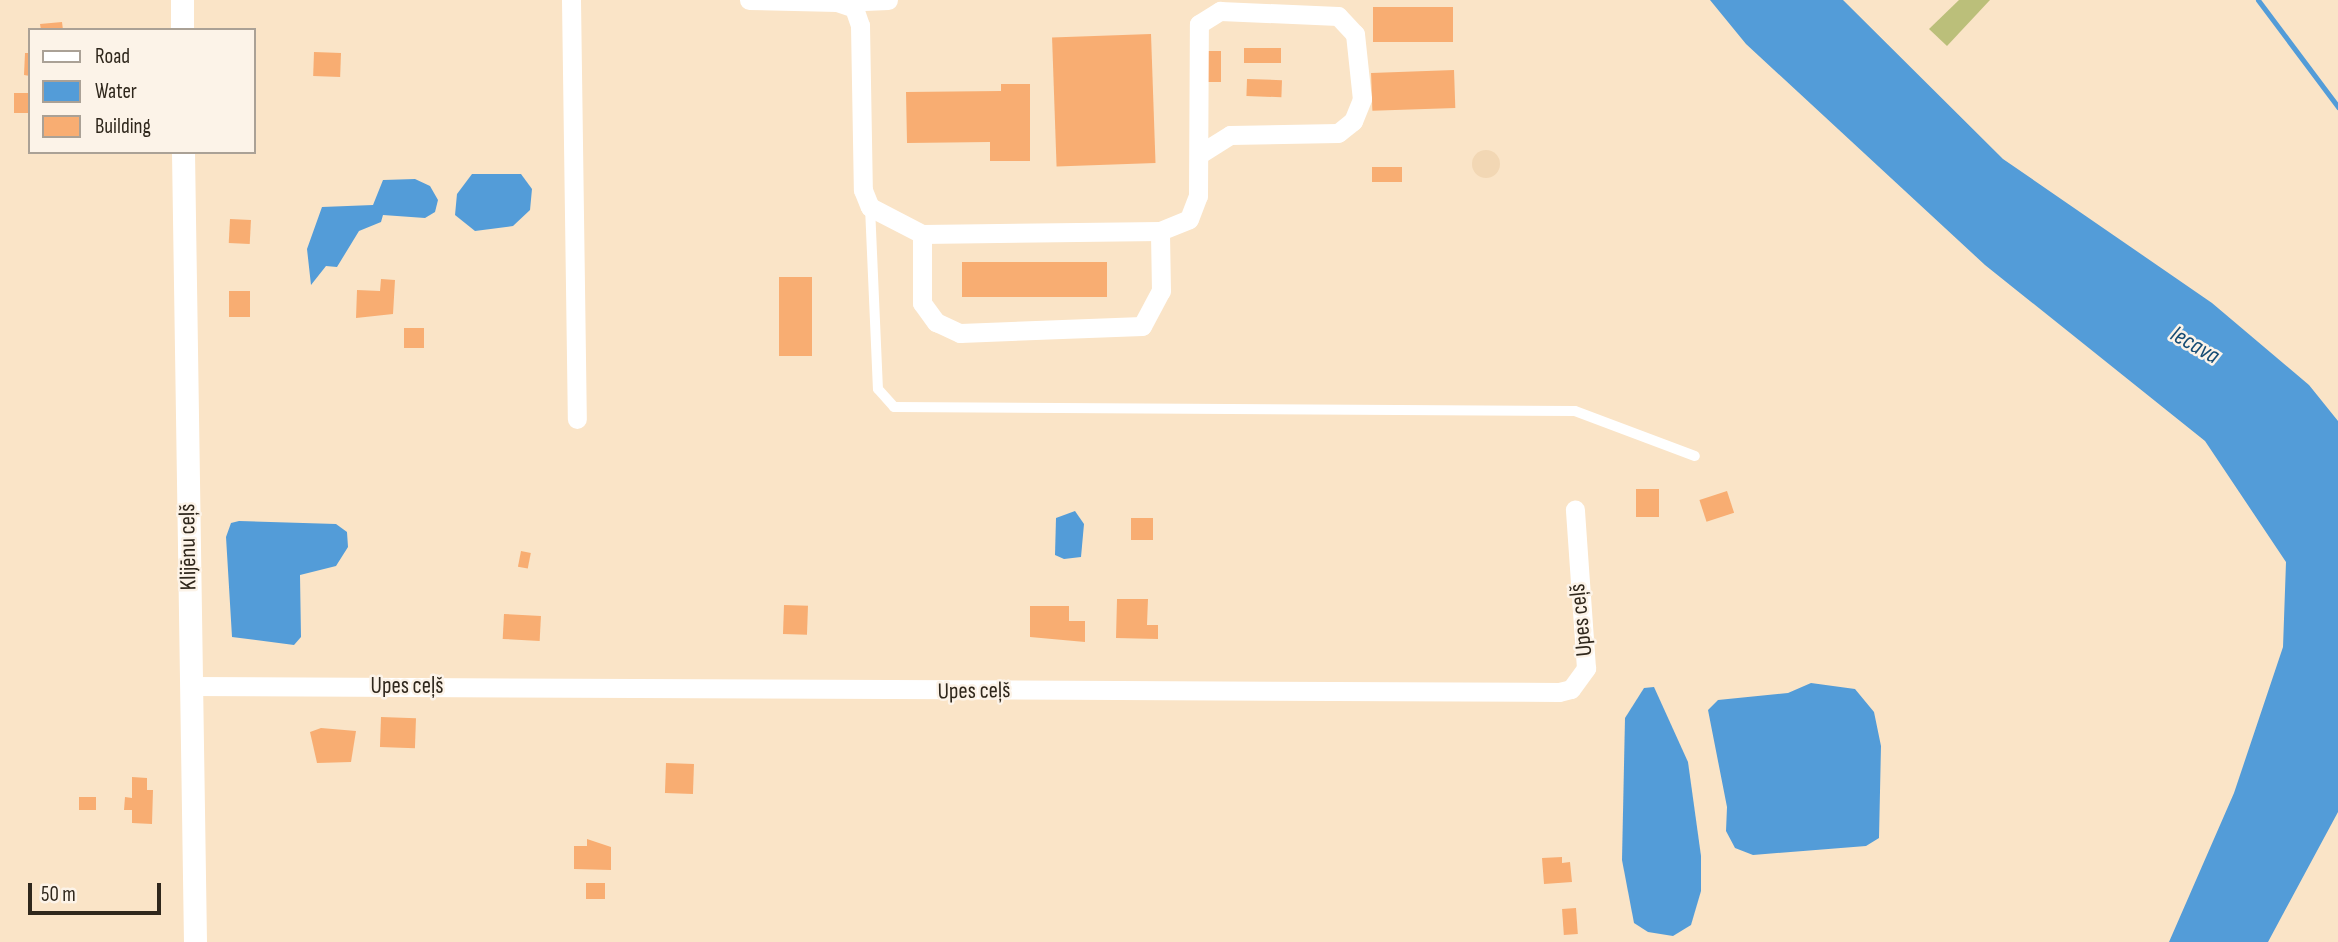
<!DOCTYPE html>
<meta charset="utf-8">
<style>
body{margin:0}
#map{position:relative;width:2338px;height:942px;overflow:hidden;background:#fae4c7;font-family:"Sofia Sans Condensed",sans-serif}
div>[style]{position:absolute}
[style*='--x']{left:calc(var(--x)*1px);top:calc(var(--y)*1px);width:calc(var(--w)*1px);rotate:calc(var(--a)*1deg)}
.built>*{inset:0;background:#f2d7b4}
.round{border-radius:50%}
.green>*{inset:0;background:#bbbf7a}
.water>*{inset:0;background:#539cd8}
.stream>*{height:5px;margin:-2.5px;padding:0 2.5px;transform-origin:2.5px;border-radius:2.5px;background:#539cd8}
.building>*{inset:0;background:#f8ad72;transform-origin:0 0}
.service>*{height:10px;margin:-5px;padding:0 5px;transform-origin:5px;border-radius:5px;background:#fff}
.minor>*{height:19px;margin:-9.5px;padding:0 9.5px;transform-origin:9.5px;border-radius:9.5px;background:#fff}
.tertiary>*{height:23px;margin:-11.5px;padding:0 11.5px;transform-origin:11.5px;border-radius:11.5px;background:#fff}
span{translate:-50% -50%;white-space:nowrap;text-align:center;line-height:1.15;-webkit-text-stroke:5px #fcf3e8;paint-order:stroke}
.street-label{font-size:23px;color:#2f271c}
.water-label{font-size:24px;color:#164c74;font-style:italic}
.legend{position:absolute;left:28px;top:28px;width:228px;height:126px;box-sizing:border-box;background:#fcf3e8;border:2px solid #aaa196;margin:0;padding:9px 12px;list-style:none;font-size:21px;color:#2f271c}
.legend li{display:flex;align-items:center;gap:14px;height:35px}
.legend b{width:35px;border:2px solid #aaa196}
.scale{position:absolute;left:28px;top:883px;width:133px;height:32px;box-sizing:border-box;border:4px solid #2f271c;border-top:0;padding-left:9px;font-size:21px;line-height:24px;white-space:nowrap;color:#2f271c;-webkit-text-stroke:5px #fcf3e8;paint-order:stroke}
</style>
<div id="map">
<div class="built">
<i class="round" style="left:1472px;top:150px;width:28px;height:28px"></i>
</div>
<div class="green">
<i style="clip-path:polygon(1959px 0,1990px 0,1947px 46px,1929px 29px)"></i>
</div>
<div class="water">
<i style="clip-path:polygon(1710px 0,1843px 0,2003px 159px,2212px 303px,2309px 385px,2338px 421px,2338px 812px,2268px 942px,2169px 942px,2234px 793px,2283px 647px,2286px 562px,2205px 441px,1985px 265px,1746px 44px)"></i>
<i style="clip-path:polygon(472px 174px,521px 174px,532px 189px,530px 210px,513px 226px,475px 231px,455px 215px,457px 194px)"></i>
<i style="clip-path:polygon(415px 179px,430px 186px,438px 200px,435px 212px,425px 218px,383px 215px,381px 222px,359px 231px,337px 267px,326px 266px,311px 285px,307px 249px,322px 207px,373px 205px,383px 180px)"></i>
<i style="clip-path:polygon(1075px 511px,1084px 524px,1081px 557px,1064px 559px,1055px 555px,1056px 518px)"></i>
<i style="clip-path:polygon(239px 521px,336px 524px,347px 532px,348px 547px,336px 566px,300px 575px,301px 637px,294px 645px,232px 637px,226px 537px,231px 523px)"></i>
<i style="clip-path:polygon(1811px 683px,1855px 689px,1874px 712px,1881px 746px,1879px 838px,1866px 846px,1753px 855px,1735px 848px,1726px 831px,1727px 807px,1708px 710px,1718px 700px,1788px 693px)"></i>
<i style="clip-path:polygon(1654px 687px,1688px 762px,1701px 856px,1701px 891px,1691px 925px,1673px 936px,1648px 932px,1634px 923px,1622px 860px,1625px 718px,1644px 688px)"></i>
</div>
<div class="stream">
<i style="--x:2258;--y:0;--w:134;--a:53.2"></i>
</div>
<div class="building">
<i style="left:1373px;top:7px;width:80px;height:35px"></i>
<i style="clip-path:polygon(62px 22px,63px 30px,41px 30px,40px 24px)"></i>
<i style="left:1151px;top:34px;width:129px;height:99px;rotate:88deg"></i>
<i style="left:1244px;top:48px;width:37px;height:15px"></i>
<i style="left:1205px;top:51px;width:16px;height:31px"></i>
<i style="left:314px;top:52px;width:27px;height:24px;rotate:2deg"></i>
<i style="clip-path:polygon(25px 53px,30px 53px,30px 76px,24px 75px)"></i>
<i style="left:1454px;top:70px;width:38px;height:83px;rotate:88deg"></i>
<i style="left:1247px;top:79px;width:35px;height:17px;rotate:2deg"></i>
<i style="clip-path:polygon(1001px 84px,1030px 84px,1030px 161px,990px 161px,990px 142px,907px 143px,906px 92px,1001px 91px)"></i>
<i style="left:30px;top:93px;width:20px;height:16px;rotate:90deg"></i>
<i style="left:1372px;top:167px;width:30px;height:15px"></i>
<i style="left:230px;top:219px;width:21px;height:24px;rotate:3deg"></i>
<i style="left:1107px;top:262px;width:35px;height:145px;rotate:90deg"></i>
<i style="left:779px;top:277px;width:33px;height:79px"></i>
<i style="clip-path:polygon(381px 279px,395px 280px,393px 314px,356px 318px,357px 290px,380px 291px)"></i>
<i style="left:229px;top:291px;width:21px;height:26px"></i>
<i style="left:424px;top:328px;width:20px;height:20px;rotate:90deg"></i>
<i style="left:1636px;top:489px;width:23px;height:28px"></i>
<i style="left:1727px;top:491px;width:23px;height:29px;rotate:72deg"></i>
<i style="left:1153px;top:518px;width:22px;height:22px;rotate:90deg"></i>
<i style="left:521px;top:551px;width:10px;height:16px;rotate:11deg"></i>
<i style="clip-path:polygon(1117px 599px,1148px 599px,1147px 625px,1158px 625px,1158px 639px,1116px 638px)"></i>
<i style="left:784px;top:605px;width:24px;height:29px;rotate:2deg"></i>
<i style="clip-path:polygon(1030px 606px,1069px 606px,1069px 621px,1085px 621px,1085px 642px,1030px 637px)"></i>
<i style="left:504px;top:614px;width:37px;height:25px;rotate:3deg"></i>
<i style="left:381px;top:717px;width:35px;height:30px;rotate:2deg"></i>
<i style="clip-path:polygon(321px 728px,356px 731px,351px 762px,317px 763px,310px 732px)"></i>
<i style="left:666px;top:763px;width:28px;height:30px;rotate:2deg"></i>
<i style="clip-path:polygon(132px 777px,147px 778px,147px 790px,153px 790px,152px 824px,132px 823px,132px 810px,124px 810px,125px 797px,132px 798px)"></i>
<i style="left:79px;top:797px;width:17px;height:13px"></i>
<i style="clip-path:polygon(587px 839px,611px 847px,611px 870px,574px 869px,574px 846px,587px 846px)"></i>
<i style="clip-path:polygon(1562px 857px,1562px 863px,1570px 862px,1572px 882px,1544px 884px,1542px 858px)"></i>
<i style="left:586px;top:883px;width:19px;height:16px"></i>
<i style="left:1576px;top:908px;width:26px;height:14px;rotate:86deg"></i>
</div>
<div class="service">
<i style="--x:870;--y:207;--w:182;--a:87.5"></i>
<i style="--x:878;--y:389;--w:24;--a:48"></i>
<i style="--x:894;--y:407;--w:681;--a:0.34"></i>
<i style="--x:1575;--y:411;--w:128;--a:20.6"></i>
</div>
<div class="minor">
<i style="--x:571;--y:0;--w:419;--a:89.2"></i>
<i style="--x:749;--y:0;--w:88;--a:1.3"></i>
<i style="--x:837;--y:2;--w:18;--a:19"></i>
<i style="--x:854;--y:8;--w:18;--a:71"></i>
<i style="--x:860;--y:25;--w:165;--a:89"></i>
<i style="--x:863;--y:190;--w:18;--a:68"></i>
<i style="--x:870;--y:207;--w:59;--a:27.4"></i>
<i style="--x:922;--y:234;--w:238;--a:-0.7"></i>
<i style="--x:1160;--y:231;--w:31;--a:-22"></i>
<i style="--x:1189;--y:219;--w:25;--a:-69"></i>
<i style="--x:1198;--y:196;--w:172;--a:-89.7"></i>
<i style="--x:1199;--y:24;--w:25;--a:-32"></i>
<i style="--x:1220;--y:11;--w:118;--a:2.4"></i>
<i style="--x:1338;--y:16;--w:25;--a:47"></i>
<i style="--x:1355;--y:34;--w:65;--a:83.9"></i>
<i style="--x:1362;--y:99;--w:24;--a:112"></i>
<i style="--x:1353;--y:121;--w:19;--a:141"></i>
<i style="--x:1338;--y:133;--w:108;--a:178.9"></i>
<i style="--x:1230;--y:135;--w:36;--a:148"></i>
<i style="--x:840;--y:2;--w:48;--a:-2.4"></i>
<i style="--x:922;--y:234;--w:69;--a:90"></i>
<i style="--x:922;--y:303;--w:24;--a:54"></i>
<i style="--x:936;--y:322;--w:26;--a:25"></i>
<i style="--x:960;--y:333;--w:182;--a:-2.2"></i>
<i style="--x:1142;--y:326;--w:40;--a:-62"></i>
<i style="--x:1161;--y:291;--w:60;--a:-91"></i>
<i style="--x:190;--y:686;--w:1369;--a:0.25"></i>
<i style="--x:1559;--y:692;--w:12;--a:-14"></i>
<i style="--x:1571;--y:689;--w:26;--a:-54"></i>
<i style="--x:1586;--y:668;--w:159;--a:-94"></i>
</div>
<div class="tertiary">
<i style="--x:182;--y:0;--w:30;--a:90"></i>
<i style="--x:183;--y:152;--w:790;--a:89.13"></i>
</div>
<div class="street-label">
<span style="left:188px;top:547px;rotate:-91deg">Klijēnu ceļš</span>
<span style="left:1581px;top:620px;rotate:-96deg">Upes ceļš</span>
<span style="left:407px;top:686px">Upes ceļš</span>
<span style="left:974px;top:691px;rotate:-1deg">Upes ceļš</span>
</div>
<div class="water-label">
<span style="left:2195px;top:345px;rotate:30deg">Iecava</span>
</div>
<ul class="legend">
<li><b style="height:9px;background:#fff"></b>Road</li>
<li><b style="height:19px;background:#539cd8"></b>Water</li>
<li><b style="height:19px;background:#f8ad72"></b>Building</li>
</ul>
<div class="scale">50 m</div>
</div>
